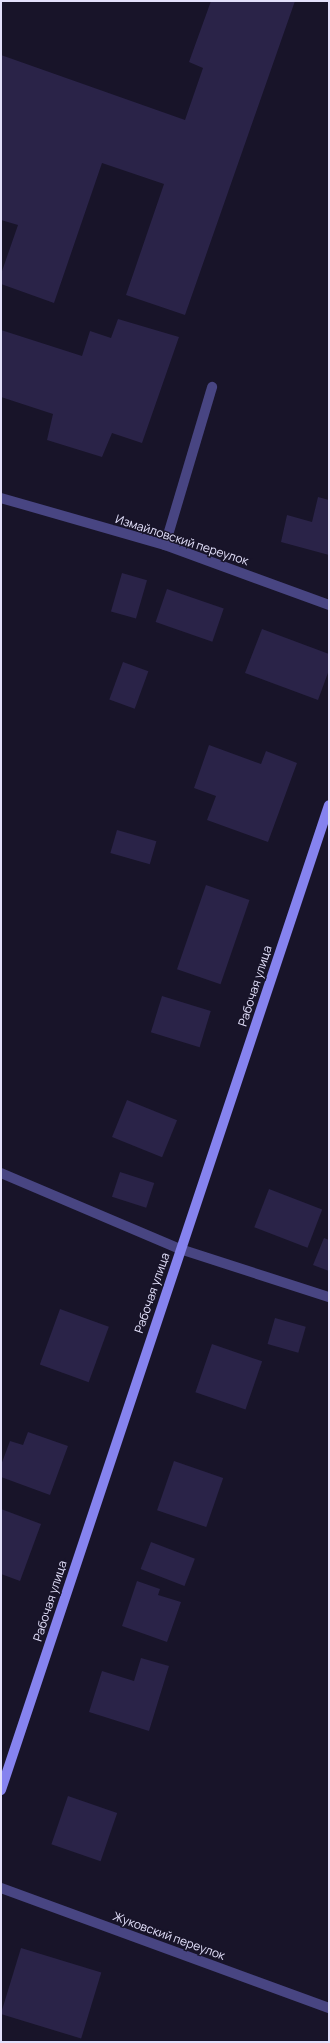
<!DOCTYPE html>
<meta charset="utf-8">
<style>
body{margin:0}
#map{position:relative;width:330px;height:2043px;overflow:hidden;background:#181429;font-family:Manrope,sans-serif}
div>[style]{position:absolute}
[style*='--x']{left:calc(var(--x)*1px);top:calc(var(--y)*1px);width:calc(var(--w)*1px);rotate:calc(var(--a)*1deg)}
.building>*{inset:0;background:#2a2348;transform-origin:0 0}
.lane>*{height:10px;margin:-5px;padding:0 5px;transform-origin:5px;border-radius:5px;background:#484582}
.street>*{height:10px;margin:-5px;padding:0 5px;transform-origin:5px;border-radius:5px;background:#484582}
.secondary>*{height:10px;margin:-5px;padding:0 5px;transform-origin:5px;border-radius:5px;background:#8683ef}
span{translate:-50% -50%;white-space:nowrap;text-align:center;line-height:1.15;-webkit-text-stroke:3px #181429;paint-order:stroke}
.street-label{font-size:12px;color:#e3e0fb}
.frame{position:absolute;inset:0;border:2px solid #e3e0fb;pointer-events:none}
</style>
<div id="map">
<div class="building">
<i style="clip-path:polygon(211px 1px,295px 1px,185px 315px,126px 295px,164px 184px,102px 163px,54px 303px,1px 284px,1px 274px,18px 225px,1px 220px,1px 55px,185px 120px,203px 68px,189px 62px)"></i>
<i style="clip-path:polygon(118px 319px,179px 337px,142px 443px,112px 433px,102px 457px,47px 440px,53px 414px,1px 397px,1px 330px,82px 356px,90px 331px,111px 338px)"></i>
<i style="clip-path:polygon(318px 497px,329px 500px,329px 555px,281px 542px,287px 515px,312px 522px)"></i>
<i style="left:122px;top:573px;width:26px;height:40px;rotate:16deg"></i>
<i style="left:167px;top:589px;width:60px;height:35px;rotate:19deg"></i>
<i style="clip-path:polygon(262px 629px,329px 654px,329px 670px,318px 700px,245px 673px)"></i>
<i style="left:123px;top:662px;width:27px;height:40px;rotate:20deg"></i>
<i style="clip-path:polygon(209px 745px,261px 764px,266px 751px,297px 763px,268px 842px,207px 820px,216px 796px,194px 788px)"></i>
<i style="left:117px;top:830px;width:41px;height:24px;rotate:16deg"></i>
<i style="left:206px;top:885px;width:46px;height:89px;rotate:19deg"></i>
<i style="left:162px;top:996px;width:51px;height:38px;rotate:17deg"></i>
<i style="left:127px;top:1100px;width:54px;height:40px;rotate:22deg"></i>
<i style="left:120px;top:1172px;width:36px;height:26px;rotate:18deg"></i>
<i style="left:269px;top:1189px;width:57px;height:41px;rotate:21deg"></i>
<i style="clip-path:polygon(324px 1238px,329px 1240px,329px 1271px,313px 1265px)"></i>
<i style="left:60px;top:1309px;width:52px;height:59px;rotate:20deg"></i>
<i style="left:275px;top:1318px;width:32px;height:27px;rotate:16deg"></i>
<i style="left:212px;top:1344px;width:53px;height:51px;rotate:19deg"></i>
<i style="clip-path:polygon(28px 1432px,68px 1446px,50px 1495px,1px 1477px,1px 1465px,10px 1441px,23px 1445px)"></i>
<i style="left:174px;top:1461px;width:52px;height:52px;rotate:19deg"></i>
<i style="clip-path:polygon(1px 1509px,41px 1524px,20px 1581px,1px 1574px)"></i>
<i style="left:151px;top:1542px;width:47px;height:29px;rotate:21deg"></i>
<i style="clip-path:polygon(137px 1581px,160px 1589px,158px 1595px,181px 1602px,167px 1642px,122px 1626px)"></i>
<i style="clip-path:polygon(141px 1658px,169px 1666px,149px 1731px,89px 1712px,102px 1671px,134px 1681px)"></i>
<i style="left:68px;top:1796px;width:52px;height:51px;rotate:19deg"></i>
<i style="left:21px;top:1948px;width:84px;height:69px;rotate:17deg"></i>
</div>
<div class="lane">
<i style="--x:165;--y:545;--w:165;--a:-73.4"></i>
<i style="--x:1;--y:1173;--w:194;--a:23"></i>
</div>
<div class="street">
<i style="--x:1;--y:498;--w:171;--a:16"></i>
<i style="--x:165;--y:545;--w:175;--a:20.1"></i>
<i style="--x:180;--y:1249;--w:157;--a:17.9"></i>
<i style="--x:1;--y:1888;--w:349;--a:20.1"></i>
</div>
<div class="secondary">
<i style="--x:1;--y:1790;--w:1038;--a:-71.58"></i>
</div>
<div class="street-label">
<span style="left:182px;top:540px;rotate:18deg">Измайловский переулок</span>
<span style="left:255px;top:986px;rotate:-72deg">Рабочая улица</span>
<span style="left:152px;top:1293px;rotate:-71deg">Рабочая улица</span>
<span style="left:50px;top:1601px;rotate:-72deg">Рабочая улица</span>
<span style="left:169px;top:1936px;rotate:20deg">Жуковский переулок</span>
</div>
<div class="frame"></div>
</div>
